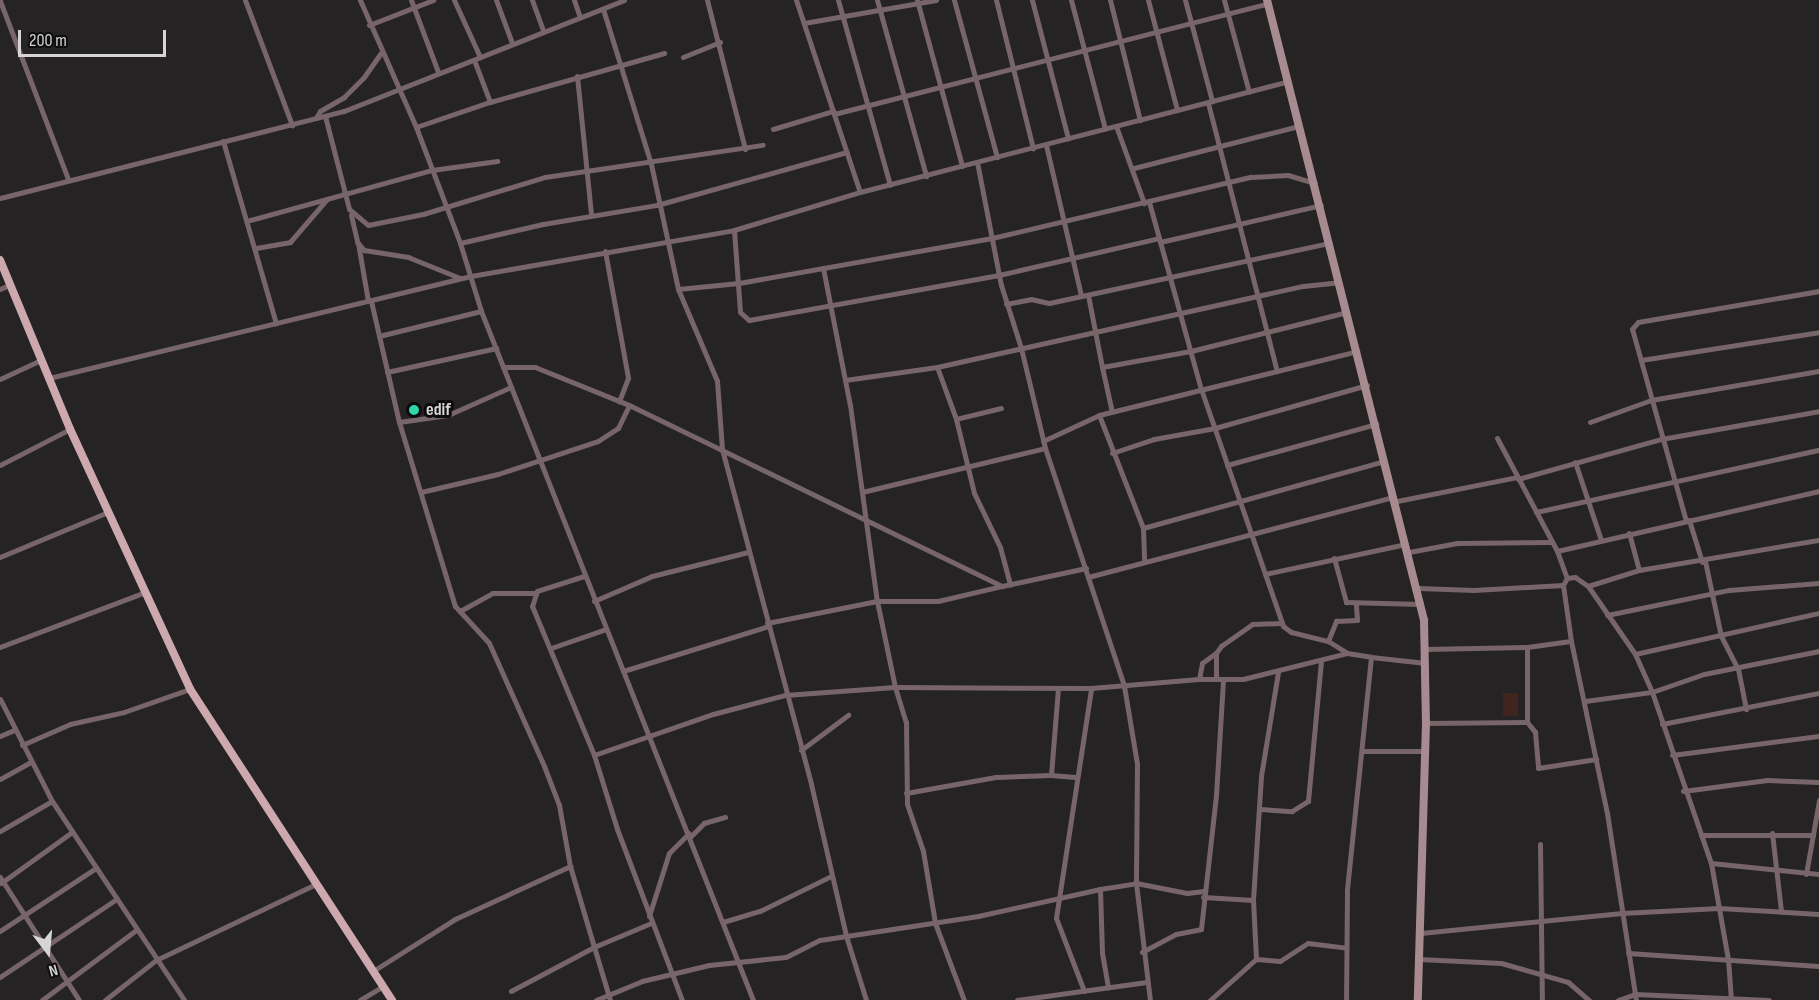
<!DOCTYPE html>
<style>
body{margin:0}
#map{position:relative;width:1819px;height:1000px;overflow:hidden;background:#252324;font-family:"Sofia Sans Condensed",sans-serif}
div>[style]{position:absolute}
[style*='--x']{left:calc(var(--x)*1px);top:calc(var(--y)*1px);width:calc(var(--w)*1px);rotate:calc(var(--a)*1deg)}
.green>*{inset:0;background:#40251e;transform-origin:0 0}
.street>*{height:5px;margin:-2.5px;padding:0 2.5px;transform-origin:2.5px;border-radius:2.5px;background:#776569}
.secondary>*{height:8px;margin:-4px;padding:0 4px;transform-origin:4px;border-radius:4px;background:#a78b91}
.primary>*{height:8px;margin:-4px;padding:0 4px;transform-origin:4px;border-radius:4px;background:#cda8af}
.dots>*{width:16px;height:16px;translate:-50% -50%;box-sizing:border-box;border:3px solid #0d0c0d;border-radius:50%}
span{translate:-50% -50%;white-space:nowrap;text-align:center;line-height:1.15;-webkit-text-stroke:6px #0d0c0d;paint-order:stroke}
.poi-label{font-size:18px;color:#d6d5d6;font-weight:700}
.left{translate:0 -50%;text-align:left}
.north{position:absolute;left:18px;top:922px;width:60px;height:60px;-webkit-text-stroke:4px #0d0c0d;paint-order:stroke;rotate:164deg;font-size:16px;font-weight:700;line-height:24px;text-align:center;color:#d6d5d6}
.north::after{content:'';display:block;margin:auto;width:21px;height:27px;background:#d6d5d6;clip-path:polygon(50% 0,100% 100%,50% 72%,0 100%)}
.scale{position:absolute;left:18px;top:30px;width:148px;height:27px;box-sizing:border-box;border:3px solid #d6d5d6;border-top:0;padding-left:8px;font-size:18px;line-height:21px;white-space:nowrap;color:#d6d5d6;-webkit-text-stroke:4px #0d0c0d;paint-order:stroke}
</style>
<div id="map">
<div class="green">
<i style="left:1503px;top:693px;width:15px;height:23px"></i>
</div>
<div class="street">
<i style="--x:245;--y:0;--w:134;--a:69.4"></i>
<i style="--x:360;--y:0;--w:139;--a:66.2"></i>
<i style="--x:416;--y:127;--w:124;--a:69.2"></i>
<i style="--x:460;--y:243;--w:71;--a:72.8"></i>
<i style="--x:481;--y:311;--w:741;--a:68.46"></i>
<i style="--x:411;--y:0;--w:77;--a:69.4"></i>
<i style="--x:454;--y:0;--w:63;--a:65.5"></i>
<i style="--x:496;--y:0;--w:46;--a:69.6"></i>
<i style="--x:532;--y:0;--w:33;--a:70"></i>
<i style="--x:574;--y:0;--w:18;--a:71"></i>
<i style="--x:707;--y:0;--w:154;--a:75.7"></i>
<i style="--x:796;--y:0;--w:202;--a:71.6"></i>
<i style="--x:838;--y:0;--w:192;--a:74.3"></i>
<i style="--x:877;--y:0;--w:183;--a:74.4"></i>
<i style="--x:917;--y:0;--w:172;--a:74.8"></i>
<i style="--x:954;--y:0;--w:163;--a:74.7"></i>
<i style="--x:996;--y:0;--w:153;--a:76"></i>
<i style="--x:1032;--y:0;--w:143;--a:75.4"></i>
<i style="--x:1071;--y:0;--w:133;--a:75.2"></i>
<i style="--x:1110;--y:0;--w:124;--a:76"></i>
<i style="--x:1148;--y:0;--w:114;--a:75.2"></i>
<i style="--x:1185;--y:0;--w:105;--a:75"></i>
<i style="--x:1224;--y:0;--w:95;--a:74.8"></i>
<i style="--x:0;--y:1;--w:191;--a:69.1"></i>
<i style="--x:603;--y:9;--w:162;--a:72.8"></i>
<i style="--x:651;--y:164;--w:128;--a:77.8"></i>
<i style="--x:678;--y:289;--w:100;--a:67"></i>
<i style="--x:717;--y:381;--w:68;--a:85.8"></i>
<i style="--x:722;--y:449;--w:347;--a:75.1"></i>
<i style="--x:811;--y:784;--w:156;--a:77"></i>
<i style="--x:846;--y:936;--w:67;--a:72.6"></i>
<i style="--x:804;--y:23;--w:134;--a:-9.9"></i>
<i style="--x:369;--y:25;--w:69;--a:-21.3"></i>
<i style="--x:683;--y:57;--w:40;--a:-22"></i>
<i style="--x:474;--y:60;--w:45;--a:69.1"></i>
<i style="--x:577;--y:76;--w:140;--a:84.2"></i>
<i style="--x:1208;--y:103;--w:277;--a:75.6"></i>
<i style="--x:834;--y:114;--w:448;--a:-14.3"></i>
<i style="--x:325;--y:116;--w:96;--a:75.5"></i>
<i style="--x:349;--y:209;--w:25;--a:40"></i>
<i style="--x:368;--y:225;--w:56;--a:-11.3"></i>
<i style="--x:423;--y:214;--w:127;--a:-16.9"></i>
<i style="--x:545;--y:177;--w:220;--a:-8.4"></i>
<i style="--x:316;--y:118;--w:8;--a:-60"></i>
<i style="--x:320;--y:111;--w:28;--a:-30"></i>
<i style="--x:344;--y:97;--w:28;--a:-45"></i>
<i style="--x:364;--y:77;--w:29;--a:-55"></i>
<i style="--x:1116;--y:126;--w:82;--a:70"></i>
<i style="--x:416;--y:127;--w:78;--a:-18.7"></i>
<i style="--x:490;--y:102;--w:181;--a:-15.7"></i>
<i style="--x:773;--y:129;--w:63;--a:-16.7"></i>
<i style="--x:223;--y:141;--w:190;--a:73.8"></i>
<i style="--x:1046;--y:145;--w:155;--a:76.9"></i>
<i style="--x:977;--y:162;--w:125;--a:79"></i>
<i style="--x:1001;--y:285;--w:66;--a:72.4"></i>
<i style="--x:1021;--y:348;--w:103;--a:76.5"></i>
<i style="--x:1045;--y:448;--w:251;--a:71.6"></i>
<i style="--x:1124;--y:686;--w:79;--a:80.5"></i>
<i style="--x:1137;--y:764;--w:119;--a:90.5"></i>
<i style="--x:1136;--y:883;--w:118;--a:83.2"></i>
<i style="--x:1134;--y:168;--w:170;--a:-14.3"></i>
<i style="--x:0;--y:198;--w:355;--a:-14.2"></i>
<i style="--x:344;--y:111;--w:301;--a:-21.6"></i>
<i style="--x:1149;--y:202;--w:194;--a:74.5"></i>
<i style="--x:1201;--y:389;--w:251;--a:70.9"></i>
<i style="--x:1283;--y:626;--w:10;--a:37"></i>
<i style="--x:1291;--y:632;--w:38;--a:14"></i>
<i style="--x:1328;--y:641;--w:22;--a:32"></i>
<i style="--x:1347;--y:653;--w:24;--a:9"></i>
<i style="--x:1371;--y:657;--w:235;--a:95.9"></i>
<i style="--x:1347;--y:891;--w:109;--a:90.5"></i>
<i style="--x:351;--y:215;--w:28;--a:77"></i>
<i style="--x:357;--y:242;--w:11;--a:49"></i>
<i style="--x:364;--y:250;--w:45;--a:9"></i>
<i style="--x:408;--y:257;--w:56;--a:22"></i>
<i style="--x:250;--y:220;--w:189;--a:-15.4"></i>
<i style="--x:432;--y:170;--w:66;--a:-7.9"></i>
<i style="--x:734;--y:230;--w:82;--a:85.8"></i>
<i style="--x:740;--y:312;--w:12;--a:42"></i>
<i style="--x:749;--y:320;--w:254;--a:-10.2"></i>
<i style="--x:999;--y:275;--w:164;--a:-13"></i>
<i style="--x:1160;--y:242;--w:165;--a:-12.9"></i>
<i style="--x:358;--y:243;--w:59;--a:80.2"></i>
<i style="--x:460;--y:243;--w:85;--a:-12.9"></i>
<i style="--x:543;--y:224;--w:116;--a:-9.5"></i>
<i style="--x:657;--y:205;--w:197;--a:-15.6"></i>
<i style="--x:256;--y:248;--w:35;--a:-10"></i>
<i style="--x:290;--y:242;--w:57;--a:-49.3"></i>
<i style="--x:605;--y:251;--w:129;--a:79.7"></i>
<i style="--x:628;--y:378;--w:25;--a:111"></i>
<i style="--x:823;--y:268;--w:140;--a:78.9"></i>
<i style="--x:850;--y:405;--w:198;--a:82.2"></i>
<i style="--x:877;--y:601;--w:88;--a:78.2"></i>
<i style="--x:895;--y:687;--w:37;--a:73"></i>
<i style="--x:906;--y:722;--w:82;--a:89.3"></i>
<i style="--x:907;--y:804;--w:50;--a:71.2"></i>
<i style="--x:923;--y:851;--w:73;--a:80.5"></i>
<i style="--x:935;--y:923;--w:82;--a:69.4"></i>
<i style="--x:0;--y:289;--w:12;--a:-24"></i>
<i style="--x:678;--y:289;--w:61;--a:-5.6"></i>
<i style="--x:739;--y:283;--w:257;--a:-10.1"></i>
<i style="--x:992;--y:238;--w:266;--a:-13.3"></i>
<i style="--x:1251;--y:177;--w:37;--a:-3"></i>
<i style="--x:1288;--y:175;--w:28;--a:17"></i>
<i style="--x:1088;--y:295;--w:73;--a:79"></i>
<i style="--x:1102;--y:367;--w:90;--a:-10.2"></i>
<i style="--x:1191;--y:351;--w:161;--a:-14"></i>
<i style="--x:371;--y:301;--w:124;--a:77"></i>
<i style="--x:399;--y:422;--w:192;--a:73.1"></i>
<i style="--x:455;--y:606;--w:50;--a:47.4"></i>
<i style="--x:489;--y:643;--w:135;--a:65.9"></i>
<i style="--x:544;--y:766;--w:42;--a:69"></i>
<i style="--x:559;--y:805;--w:62;--a:79.8"></i>
<i style="--x:570;--y:866;--w:84;--a:73.5"></i>
<i style="--x:594;--y:947;--w:94;--a:152.1"></i>
<i style="--x:1006;--y:304;--w:25;--a:-11"></i>
<i style="--x:1031;--y:299;--w:18;--a:13"></i>
<i style="--x:1049;--y:303;--w:287;--a:-12.1"></i>
<i style="--x:379;--y:336;--w:105;--a:-13.8"></i>
<i style="--x:1641;--y:360;--w:180;--a:-8.9"></i>
<i style="--x:503;--y:367;--w:32;--a:0"></i>
<i style="--x:535;--y:367;--w:101;--a:22"></i>
<i style="--x:629;--y:405;--w:415;--a:25.9"></i>
<i style="--x:1002;--y:586;--w:86;--a:-12.1"></i>
<i style="--x:937;--y:367;--w:55;--a:69.9"></i>
<i style="--x:1102;--y:367;--w:46;--a:77.5"></i>
<i style="--x:387;--y:372;--w:112;--a:-12.4"></i>
<i style="--x:49;--y:378;--w:434;--a:-13.6"></i>
<i style="--x:471;--y:276;--w:267;--a:-9.9"></i>
<i style="--x:734;--y:230;--w:132;--a:-16.8"></i>
<i style="--x:860;--y:192;--w:442;--a:-14.5"></i>
<i style="--x:0;--y:379;--w:45;--a:-24.9"></i>
<i style="--x:845;--y:380;--w:93;--a:-8"></i>
<i style="--x:937;--y:367;--w:375;--a:-12.5"></i>
<i style="--x:1303;--y:286;--w:36;--a:-6"></i>
<i style="--x:1001;--y:408;--w:46;--a:166.3"></i>
<i style="--x:956;--y:419;--w:76;--a:76.3"></i>
<i style="--x:974;--y:493;--w:60;--a:64.3"></i>
<i style="--x:1000;--y:547;--w:39;--a:75"></i>
<i style="--x:1099;--y:415;--w:121;--a:68.7"></i>
<i style="--x:1143;--y:528;--w:32;--a:88"></i>
<i style="--x:399;--y:422;--w:49;--a:-8.1"></i>
<i style="--x:448;--y:415;--w:69;--a:-24"></i>
<i style="--x:1590;--y:422;--w:65;--a:-19.8"></i>
<i style="--x:1651;--y:400;--w:170;--a:-9.8"></i>
<i style="--x:1497;--y:438;--w:128;--a:62"></i>
<i style="--x:1557;--y:551;--w:29;--a:70"></i>
<i style="--x:1567;--y:578;--w:8;--a:120"></i>
<i style="--x:1563;--y:585;--w:57;--a:81.9"></i>
<i style="--x:1571;--y:641;--w:176;--a:78.2"></i>
<i style="--x:1607;--y:813;--w:189;--a:81.2"></i>
<i style="--x:1043;--y:441;--w:62;--a:-24.9"></i>
<i style="--x:1099;--y:415;--w:266;--a:-13.9"></i>
<i style="--x:1112;--y:453;--w:44;--a:-18.4"></i>
<i style="--x:1154;--y:439;--w:62;--a:-10.2"></i>
<i style="--x:1215;--y:428;--w:158;--a:-15.8"></i>
<i style="--x:1575;--y:462;--w:82;--a:71.6"></i>
<i style="--x:0;--y:465;--w:79;--a:-27.2"></i>
<i style="--x:1227;--y:465;--w:155;--a:-15.4"></i>
<i style="--x:1518;--y:479;--w:148;--a:-15.6"></i>
<i style="--x:1661;--y:439;--w:160;--a:-10"></i>
<i style="--x:421;--y:492;--w:79;--a:-13.2"></i>
<i style="--x:498;--y:474;--w:105;--a:-18.3"></i>
<i style="--x:598;--y:441;--w:24;--a:-33"></i>
<i style="--x:618;--y:428;--w:25;--a:-64"></i>
<i style="--x:862;--y:492;--w:188;--a:-13.5"></i>
<i style="--x:1397;--y:501;--w:122;--a:-11.3"></i>
<i style="--x:1536;--y:512;--w:290;--a:-12.4"></i>
<i style="--x:1689;--y:520;--w:44;--a:72.8"></i>
<i style="--x:1686;--y:521;--w:199;--a:-105.7"></i>
<i style="--x:1632;--y:329;--w:9;--a:-49"></i>
<i style="--x:1638;--y:322;--w:184;--a:-9.7"></i>
<i style="--x:1143;--y:528;--w:251;--a:-15.5"></i>
<i style="--x:1629;--y:533;--w:38;--a:75"></i>
<i style="--x:1557;--y:551;--w:269;--a:-12.9"></i>
<i style="--x:1409;--y:552;--w:49;--a:-10.6"></i>
<i style="--x:1457;--y:543;--w:95;--a:-0.6"></i>
<i style="--x:0;--y:557;--w:117;--a:-22.6"></i>
<i style="--x:1334;--y:558;--w:46;--a:74.7"></i>
<i style="--x:1346;--y:602;--w:75;--a:1.5"></i>
<i style="--x:1705;--y:561;--w:77;--a:78"></i>
<i style="--x:1721;--y:636;--w:37;--a:63"></i>
<i style="--x:1738;--y:669;--w:41;--a:78.7"></i>
<i style="--x:1265;--y:574;--w:144;--a:-12"></i>
<i style="--x:584;--y:576;--w:49;--a:162.3"></i>
<i style="--x:537;--y:591;--w:16;--a:108"></i>
<i style="--x:532;--y:606;--w:161;--a:67.4"></i>
<i style="--x:594;--y:755;--w:77;--a:72.7"></i>
<i style="--x:617;--y:829;--w:183;--a:69.2"></i>
<i style="--x:1088;--y:577;--w:316;--a:-14.7"></i>
<i style="--x:1567;--y:578;--w:8;--a:-7"></i>
<i style="--x:1575;--y:577;--w:16;--a:35"></i>
<i style="--x:1588;--y:586;--w:83;--a:55.3"></i>
<i style="--x:1635;--y:654;--w:42;--a:65.9"></i>
<i style="--x:1652;--y:692;--w:181;--a:71"></i>
<i style="--x:1711;--y:863;--w:97;--a:80"></i>
<i style="--x:1728;--y:959;--w:41;--a:85.8"></i>
<i style="--x:1588;--y:586;--w:53;--a:-17.4"></i>
<i style="--x:1639;--y:570;--w:182;--a:-9.5"></i>
<i style="--x:1418;--y:588;--w:56;--a:2"></i>
<i style="--x:1474;--y:590;--w:89;--a:-3.2"></i>
<i style="--x:594;--y:601;--w:63;--a:-23.3"></i>
<i style="--x:652;--y:576;--w:99;--a:-14"></i>
<i style="--x:460;--y:611;--w:37;--a:-29"></i>
<i style="--x:492;--y:593;--w:42;--a:0"></i>
<i style="--x:1607;--y:615;--w:125;--a:-11.6"></i>
<i style="--x:1729;--y:590;--w:90;--a:-4.4"></i>
<i style="--x:767;--y:623;--w:112;--a:-11.3"></i>
<i style="--x:877;--y:601;--w:61;--a:0"></i>
<i style="--x:938;--y:601;--w:66;--a:-13.2"></i>
<i style="--x:1328;--y:641;--w:22;--a:-68"></i>
<i style="--x:1336;--y:621;--w:21;--a:-3"></i>
<i style="--x:1357;--y:620;--w:16;--a:-94"></i>
<i style="--x:0;--y:647;--w:153;--a:-20.7"></i>
<i style="--x:551;--y:648;--w:58;--a:-19.1"></i>
<i style="--x:1426;--y:649;--w:101;--a:-1.1"></i>
<i style="--x:1527;--y:647;--w:44;--a:-7.8"></i>
<i style="--x:1635;--y:654;--w:189;--a:-12.6"></i>
<i style="--x:1371;--y:657;--w:55;--a:6.2"></i>
<i style="--x:623;--y:671;--w:152;--a:-17.2"></i>
<i style="--x:1199;--y:679;--w:16;--a:-79"></i>
<i style="--x:1202;--y:663;--w:17;--a:-36"></i>
<i style="--x:1216;--y:679;--w:26;--a:-90"></i>
<i style="--x:1216;--y:653;--w:9;--a:-54"></i>
<i style="--x:1221;--y:646;--w:38;--a:-35"></i>
<i style="--x:1252;--y:624;--w:30;--a:-2"></i>
<i style="--x:1058;--y:688;--w:87;--a:94.6"></i>
<i style="--x:1051;--y:775;--w:24;--a:5"></i>
<i style="--x:0;--y:699;--w:114;--a:63"></i>
<i style="--x:52;--y:801;--w:239;--a:56.4"></i>
<i style="--x:1585;--y:701;--w:68;--a:-7.7"></i>
<i style="--x:1652;--y:692;--w:55;--a:-19.1"></i>
<i style="--x:1704;--y:674;--w:117;--a:-11.3"></i>
<i style="--x:1527;--y:722;--w:75;--a:-90"></i>
<i style="--x:1426;--y:723;--w:101;--a:-0.6"></i>
<i style="--x:1527;--y:722;--w:13;--a:51"></i>
<i style="--x:1535;--y:732;--w:36;--a:85"></i>
<i style="--x:1538;--y:768;--w:59;--a:-8.8"></i>
<i style="--x:1662;--y:724;--w:160;--a:-11.2"></i>
<i style="--x:0;--y:736;--w:15;--a:-23"></i>
<i style="--x:22;--y:745;--w:52;--a:-23.6"></i>
<i style="--x:70;--y:724;--w:55;--a:-12.5"></i>
<i style="--x:124;--y:712;--w:70;--a:-19.2"></i>
<i style="--x:801;--y:750;--w:59;--a:-36.7"></i>
<i style="--x:1362;--y:751;--w:64;--a:0"></i>
<i style="--x:594;--y:755;--w:126;--a:-19"></i>
<i style="--x:713;--y:714;--w:74;--a:-14.8"></i>
<i style="--x:785;--y:695;--w:110;--a:-4.2"></i>
<i style="--x:895;--y:687;--w:196;--a:0.3"></i>
<i style="--x:1091;--y:688;--w:108;--a:-4.8"></i>
<i style="--x:1199;--y:679;--w:44;--a:0"></i>
<i style="--x:1243;--y:679;--w:107;--a:-14"></i>
<i style="--x:1672;--y:755;--w:148;--a:-7.4"></i>
<i style="--x:0;--y:779;--w:35;--a:-29"></i>
<i style="--x:1683;--y:791;--w:85;--a:-7.5"></i>
<i style="--x:1767;--y:780;--w:52;--a:2.2"></i>
<i style="--x:906;--y:793;--w:91;--a:-10.1"></i>
<i style="--x:996;--y:777;--w:55;--a:-2.1"></i>
<i style="--x:1260;--y:809;--w:32;--a:4"></i>
<i style="--x:1292;--y:811;--w:19;--a:-32"></i>
<i style="--x:1308;--y:801;--w:140;--a:-84.7"></i>
<i style="--x:0;--y:831;--w:60;--a:-30"></i>
<i style="--x:1772;--y:833;--w:79;--a:83.4"></i>
<i style="--x:1701;--y:835;--w:112;--a:0"></i>
<i style="--x:690;--y:837;--w:20;--a:-45"></i>
<i style="--x:704;--y:823;--w:22;--a:-16"></i>
<i style="--x:1540;--y:844;--w:156;--a:89.3"></i>
<i style="--x:1711;--y:863;--w:109;--a:5.8"></i>
<i style="--x:1806;--y:874;--w:75;--a:-80"></i>
<i style="--x:0;--y:877;--w:146;--a:57.3"></i>
<i style="--x:1;--y:883;--w:87;--a:-35.7"></i>
<i style="--x:1100;--y:889;--w:64;--a:88.2"></i>
<i style="--x:1102;--y:953;--w:35;--a:80"></i>
<i style="--x:1203;--y:897;--w:50;--a:3.4"></i>
<i style="--x:649;--y:916;--w:66;--a:-72.4"></i>
<i style="--x:669;--y:853;--w:28;--a:-45"></i>
<i style="--x:723;--y:922;--w:39;--a:-17"></i>
<i style="--x:760;--y:911;--w:79;--a:-26.2"></i>
<i style="--x:0;--y:931;--w:115;--a:-33.3"></i>
<i style="--x:1421;--y:933;--w:202;--a:-5.7"></i>
<i style="--x:1622;--y:913;--w:97;--a:-3"></i>
<i style="--x:1719;--y:908;--w:100;--a:3.4"></i>
<i style="--x:1142;--y:952;--w:38;--a:-28"></i>
<i style="--x:1176;--y:934;--w:25;--a:-11"></i>
<i style="--x:1201;--y:929;--w:135;--a:-83.6"></i>
<i style="--x:1216;--y:795;--w:115;--a:-86.5"></i>
<i style="--x:1628;--y:953;--w:191;--a:3.9"></i>
<i style="--x:1256;--y:959;--w:59;--a:-92.9"></i>
<i style="--x:1253;--y:900;--w:124;--a:-86.3"></i>
<i style="--x:1261;--y:776;--w:105;--a:-80.7"></i>
<i style="--x:1419;--y:959;--w:82;--a:2.8"></i>
<i style="--x:1501;--y:963;--w:70;--a:15.8"></i>
<i style="--x:1568;--y:982;--w:28;--a:41"></i>
<i style="--x:373;--y:971;--w:97;--a:-32.4"></i>
<i style="--x:455;--y:919;--w:127;--a:-24.7"></i>
<i style="--x:0;--y:977;--w:138;--a:-33.8"></i>
<i style="--x:1084;--y:991;--w:78;--a:-111"></i>
<i style="--x:1056;--y:918;--w:233;--a:-81.3"></i>
<i style="--x:42;--y:1000;--w:116;--a:-36.6"></i>
<i style="--x:105;--y:1000;--w:65;--a:-38.1"></i>
<i style="--x:156;--y:960;--w:177;--a:-25.4"></i>
<i style="--x:360;--y:1000;--w:27;--a:-31"></i>
<i style="--x:596;--y:1000;--w:50;--a:-22.4"></i>
<i style="--x:642;--y:981;--w:69;--a:-13.4"></i>
<i style="--x:709;--y:965;--w:77;--a:-5.9"></i>
<i style="--x:786;--y:957;--w:38;--a:-27"></i>
<i style="--x:820;--y:940;--w:160;--a:-8.6"></i>
<i style="--x:978;--y:916;--w:125;--a:-12.5"></i>
<i style="--x:1100;--y:889;--w:36;--a:-9"></i>
<i style="--x:1136;--y:883;--w:52;--a:11.1"></i>
<i style="--x:1187;--y:893;--w:17;--a:-7"></i>
<i style="--x:610;--y:1000;--w:55;--a:-106.8"></i>
<i style="--x:594;--y:947;--w:62;--a:-22.8"></i>
<i style="--x:1017;--y:1000;--w:131;--a:-7.9"></i>
<i style="--x:1210;--y:1000;--w:62;--a:-41.7"></i>
<i style="--x:1256;--y:959;--w:24;--a:5"></i>
<i style="--x:1280;--y:961;--w:33;--a:-33"></i>
<i style="--x:1308;--y:943;--w:38;--a:7"></i>
<i style="--x:1618;--y:1000;--w:18;--a:-19"></i>
<i style="--x:1635;--y:994;--w:134;--a:2.6"></i>
</div>
<div class="secondary">
<i style="--x:1267;--y:0;--w:640;--a:75.79"></i>
<i style="--x:1424;--y:620;--w:103;--a:88.9"></i>
<i style="--x:1426;--y:723;--w:277;--a:91.7"></i>
</div>
<div class="primary">
<i style="--x:0;--y:260;--w:183;--a:67.5"></i>
<i style="--x:70;--y:429;--w:286;--a:65.2"></i>
<i style="--x:190;--y:689;--w:371;--a:57"></i>
</div>
<div class="dots">
<i style="left:414px;top:410px;background:#2ed4aa"></i>
</div>
<div class="poi-label">
<span class="left" style="left:426px;top:410px">edif</span>
</div>
<div class="north">N</div>
<div class="scale">200 m</div>
</div>
